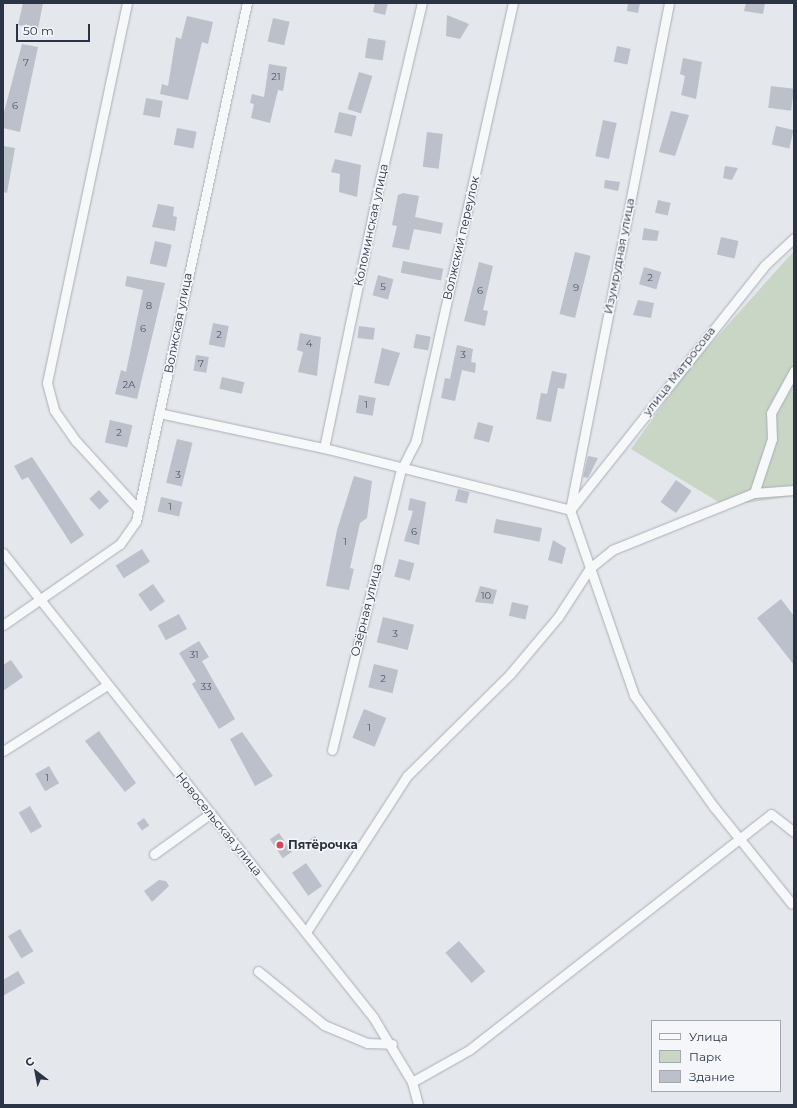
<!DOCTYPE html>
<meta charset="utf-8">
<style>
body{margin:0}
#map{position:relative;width:797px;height:1108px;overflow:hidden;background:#e4e7ec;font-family:Montserrat,sans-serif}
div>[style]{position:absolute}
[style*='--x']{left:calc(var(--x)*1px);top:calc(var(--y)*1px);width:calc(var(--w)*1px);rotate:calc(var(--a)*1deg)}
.green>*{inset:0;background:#c9d6c5}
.building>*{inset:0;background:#bbc0ca;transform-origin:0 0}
.roads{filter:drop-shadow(0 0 1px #a9aeb7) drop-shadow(0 0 1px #a9aeb7)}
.minor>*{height:9px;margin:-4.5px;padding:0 4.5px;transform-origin:4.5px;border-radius:4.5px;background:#f7f8fa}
.dots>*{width:11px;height:11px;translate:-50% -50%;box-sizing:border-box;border:2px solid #f4f6f9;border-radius:50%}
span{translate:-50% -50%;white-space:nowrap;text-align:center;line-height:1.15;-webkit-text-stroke:3px #f4f6f9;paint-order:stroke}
.number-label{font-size:10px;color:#4f5766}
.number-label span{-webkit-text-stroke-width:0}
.street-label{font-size:12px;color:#2b3445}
.poi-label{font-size:12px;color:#2b3445;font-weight:700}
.left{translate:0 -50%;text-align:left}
.frame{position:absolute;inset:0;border:4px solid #2b3445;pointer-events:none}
.legend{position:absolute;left:651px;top:1020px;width:130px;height:72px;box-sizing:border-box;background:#f4f6f9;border:1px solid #a4a8b1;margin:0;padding:5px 7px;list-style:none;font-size:12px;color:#2b3445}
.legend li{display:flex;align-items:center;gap:8px;height:20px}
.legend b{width:20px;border:1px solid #a4a8b1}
.north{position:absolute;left:16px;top:1052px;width:40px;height:40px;-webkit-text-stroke:3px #f4f6f9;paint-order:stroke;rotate:328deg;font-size:11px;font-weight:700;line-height:16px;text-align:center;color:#2b3445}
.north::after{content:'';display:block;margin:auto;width:14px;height:18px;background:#2b3445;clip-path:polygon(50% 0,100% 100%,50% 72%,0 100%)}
.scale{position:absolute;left:16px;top:24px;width:74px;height:18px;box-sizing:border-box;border:2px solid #2b3445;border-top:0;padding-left:5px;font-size:12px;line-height:14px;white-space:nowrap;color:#2b3445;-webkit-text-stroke:3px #f4f6f9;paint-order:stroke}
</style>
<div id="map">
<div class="green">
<i style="clip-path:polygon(794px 251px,794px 496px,725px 506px,631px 449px,688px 369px)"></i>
</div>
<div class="building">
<i style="clip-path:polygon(23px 3px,43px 3px,38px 29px,18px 25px)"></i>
<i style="clip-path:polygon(375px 3px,388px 3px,385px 15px,373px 12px)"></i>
<i style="clip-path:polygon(628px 3px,640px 3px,638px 13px,627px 11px)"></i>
<i style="clip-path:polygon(746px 3px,765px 3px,763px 14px,744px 11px)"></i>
<i style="clip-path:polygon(447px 15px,469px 24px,460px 39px,446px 36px)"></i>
<i style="clip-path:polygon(187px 16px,213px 22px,208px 44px,202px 42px,188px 100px,160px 94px,162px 84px,168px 86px,176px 37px,181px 39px)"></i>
<i style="left:273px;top:18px;width:17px;height:24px;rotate:13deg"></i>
<i style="left:368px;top:38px;width:18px;height:20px;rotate:9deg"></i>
<i style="clip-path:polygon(22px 44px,38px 47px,20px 132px,3px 128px,3px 116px)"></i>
<i style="left:617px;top:46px;width:14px;height:16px;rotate:12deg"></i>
<i style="clip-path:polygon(683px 58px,702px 62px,696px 99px,681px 95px,685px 76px,680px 74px)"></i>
<i style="clip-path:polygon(269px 64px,287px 67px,283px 91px,278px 90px,270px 123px,251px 118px,254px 104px,250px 103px,252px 94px,264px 97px)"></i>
<i style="left:359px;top:72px;width:14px;height:39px;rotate:17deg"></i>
<i style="left:771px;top:86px;width:23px;height:22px;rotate:7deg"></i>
<i style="left:146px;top:98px;width:17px;height:17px;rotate:10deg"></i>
<i style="clip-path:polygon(671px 111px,689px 115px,675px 156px,659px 152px)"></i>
<i style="left:339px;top:112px;width:18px;height:21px;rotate:13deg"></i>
<i style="left:603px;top:120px;width:14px;height:37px;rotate:12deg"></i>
<i style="left:776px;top:126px;width:18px;height:19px;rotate:13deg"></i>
<i style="left:177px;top:128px;width:20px;height:17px;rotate:11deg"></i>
<i style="left:427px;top:132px;width:16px;height:35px;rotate:7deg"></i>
<i style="clip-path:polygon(3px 146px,15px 148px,7px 193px,3px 192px)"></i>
<i style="clip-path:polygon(335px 159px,361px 165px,357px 197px,339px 192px,340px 174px,331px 172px)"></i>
<i style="clip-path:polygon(725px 166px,738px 168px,732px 180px,723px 178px)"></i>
<i style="clip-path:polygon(605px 180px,620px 182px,618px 191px,604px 188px)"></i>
<i style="clip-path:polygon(403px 193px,419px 196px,415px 217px,443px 223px,441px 234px,414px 229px,409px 250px,392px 247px,397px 226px,392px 225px,398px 195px)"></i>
<i style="left:658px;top:200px;width:13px;height:13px;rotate:13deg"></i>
<i style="clip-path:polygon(158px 204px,174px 207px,173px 216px,177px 217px,175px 231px,152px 227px)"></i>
<i style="clip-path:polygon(644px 228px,659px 231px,657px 241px,642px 240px)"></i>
<i style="left:721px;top:237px;width:18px;height:18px;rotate:13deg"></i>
<i style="left:155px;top:241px;width:17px;height:23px;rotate:13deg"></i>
<i style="left:575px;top:252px;width:16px;height:64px;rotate:14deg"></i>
<i style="left:403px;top:261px;width:41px;height:12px;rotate:11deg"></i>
<i style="clip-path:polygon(479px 262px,493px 266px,483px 310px,488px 311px,485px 326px,464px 321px)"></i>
<i style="left:644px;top:267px;width:18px;height:18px;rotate:16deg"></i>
<i style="left:378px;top:275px;width:16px;height:21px;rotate:15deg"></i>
<i style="clip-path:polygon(127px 276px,165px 283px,137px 399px,115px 394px,121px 370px,126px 372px,143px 290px,125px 286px)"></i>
<i style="clip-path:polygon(638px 300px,654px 303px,651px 318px,633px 315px)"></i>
<i style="left:213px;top:323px;width:16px;height:22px;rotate:11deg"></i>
<i style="left:359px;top:326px;width:16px;height:12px;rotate:7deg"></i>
<i style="clip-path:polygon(300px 333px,321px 337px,317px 376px,298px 372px,303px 352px,297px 350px)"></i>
<i style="left:416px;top:334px;width:15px;height:14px;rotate:11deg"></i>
<i style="clip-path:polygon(457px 345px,473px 349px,471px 362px,476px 363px,475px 373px,462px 370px,455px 401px,441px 398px,445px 378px,450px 379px)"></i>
<i style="clip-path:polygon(382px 348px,400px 353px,389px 386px,374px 383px)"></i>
<i style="left:196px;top:355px;width:13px;height:16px;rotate:9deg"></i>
<i style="clip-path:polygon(552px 371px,567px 374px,564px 389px,558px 388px,551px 422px,536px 419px,541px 393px,547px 394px)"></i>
<i style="left:222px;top:377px;width:23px;height:12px;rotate:13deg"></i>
<i style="left:359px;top:395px;width:17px;height:18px;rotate:10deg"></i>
<i style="left:110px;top:420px;width:23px;height:23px;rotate:13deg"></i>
<i style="left:478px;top:422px;width:16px;height:17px;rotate:15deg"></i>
<i style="left:177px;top:439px;width:16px;height:45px;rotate:14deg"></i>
<i style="clip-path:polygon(588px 456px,598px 458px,588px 478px,583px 477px)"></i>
<i style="clip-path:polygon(32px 457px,84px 535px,71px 544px,28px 477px,22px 480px,14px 466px)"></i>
<i style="clip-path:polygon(354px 476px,372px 481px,367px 518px,360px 523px,350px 568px,354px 569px,349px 590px,326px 586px,337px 530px)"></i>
<i style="left:676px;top:480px;width:19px;height:27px;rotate:35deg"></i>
<i style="left:458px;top:489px;width:12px;height:12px;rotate:14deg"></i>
<i style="left:99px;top:490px;width:15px;height:13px;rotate:48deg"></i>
<i style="left:161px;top:497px;width:22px;height:15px;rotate:13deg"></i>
<i style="clip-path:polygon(410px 498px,426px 502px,419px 545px,404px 541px,413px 511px,408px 510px)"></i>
<i style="left:496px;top:519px;width:47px;height:14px;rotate:11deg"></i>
<i style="clip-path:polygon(553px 540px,566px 548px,562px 564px,548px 560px)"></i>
<i style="left:142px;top:549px;width:15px;height:31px;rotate:58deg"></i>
<i style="left:399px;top:559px;width:16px;height:18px;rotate:15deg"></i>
<i style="left:153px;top:584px;width:21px;height:18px;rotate:55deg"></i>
<i style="clip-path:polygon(480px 586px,497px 590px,493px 604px,475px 602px)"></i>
<i style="clip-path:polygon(781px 599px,794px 616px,794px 665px,757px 618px)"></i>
<i style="left:512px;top:602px;width:17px;height:14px;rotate:13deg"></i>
<i style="left:179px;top:614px;width:17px;height:24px;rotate:62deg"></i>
<i style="left:383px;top:617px;width:32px;height:26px;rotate:14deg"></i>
<i style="clip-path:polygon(199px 641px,209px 657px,202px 661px,235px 719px,219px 729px,192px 684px,196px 681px,179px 653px)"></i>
<i style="clip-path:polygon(11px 660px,23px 677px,3px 691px,3px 665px)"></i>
<i style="left:374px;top:664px;width:25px;height:24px;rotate:14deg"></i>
<i style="left:364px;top:709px;width:24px;height:31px;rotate:22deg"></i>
<i style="clip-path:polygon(99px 731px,136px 783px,125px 792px,85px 741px)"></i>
<i style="clip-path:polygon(242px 732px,273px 776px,255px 786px,230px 739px)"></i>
<i style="left:49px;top:766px;width:20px;height:16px;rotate:60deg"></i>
<i style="left:30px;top:806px;width:24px;height:13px;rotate:60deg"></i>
<i style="left:144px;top:818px;width:9px;height:9px;rotate:54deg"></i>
<i style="left:279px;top:833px;width:23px;height:11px;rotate:56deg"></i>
<i style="left:315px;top:836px;width:12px;height:9px;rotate:55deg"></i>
<i style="left:306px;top:863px;width:28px;height:17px;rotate:55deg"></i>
<i style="clip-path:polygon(159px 880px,166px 881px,169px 886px,152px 902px,144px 891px)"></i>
<i style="left:20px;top:929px;width:26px;height:14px;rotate:59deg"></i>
<i style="left:459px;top:941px;width:40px;height:18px;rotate:49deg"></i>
<i style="clip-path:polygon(18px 971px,25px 983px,3px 996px,3px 980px)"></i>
</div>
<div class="roads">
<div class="minor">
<i style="--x:127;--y:3;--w:388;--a:101.9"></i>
<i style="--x:47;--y:383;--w:28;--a:75"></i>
<i style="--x:54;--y:410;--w:38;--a:55"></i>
<i style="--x:76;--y:441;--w:93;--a:47.6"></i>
<i style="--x:159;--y:413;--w:169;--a:12"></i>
<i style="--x:324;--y:448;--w:254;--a:14.1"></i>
<i style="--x:570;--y:510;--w:196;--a:70.9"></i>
<i style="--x:634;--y:695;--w:138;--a:54.5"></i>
<i style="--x:714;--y:807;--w:124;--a:51.2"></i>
<i style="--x:324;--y:448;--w:274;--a:-78.2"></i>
<i style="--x:380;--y:180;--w:182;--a:-76.7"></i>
<i style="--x:754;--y:493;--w:40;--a:-4.3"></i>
<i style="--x:571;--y:509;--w:310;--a:-51.5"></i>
<i style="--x:764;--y:266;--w:41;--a:-43"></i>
<i style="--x:570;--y:510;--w:517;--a:-78.95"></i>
<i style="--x:3;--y:553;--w:593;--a:51.43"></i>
<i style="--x:373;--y:1017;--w:76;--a:59"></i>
<i style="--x:412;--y:1082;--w:24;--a:75"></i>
<i style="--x:3;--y:625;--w:142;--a:-34.7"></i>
<i style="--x:120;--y:544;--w:28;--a:-55"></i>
<i style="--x:136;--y:521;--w:530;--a:-77.91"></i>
<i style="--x:332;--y:750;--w:288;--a:-76.2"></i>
<i style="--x:401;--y:470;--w:34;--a:-63"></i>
<i style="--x:416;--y:440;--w:448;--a:-77.5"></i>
<i style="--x:3;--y:751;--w:123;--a:-32.4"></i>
<i style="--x:154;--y:854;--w:70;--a:-35.7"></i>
<i style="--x:306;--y:932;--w:186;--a:-57.1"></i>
<i style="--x:407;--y:776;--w:145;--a:-44.7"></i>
<i style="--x:510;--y:674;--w:75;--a:-49.9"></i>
<i style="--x:558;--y:617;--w:59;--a:-56.9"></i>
<i style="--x:590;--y:568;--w:28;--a:-39"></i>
<i style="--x:612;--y:550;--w:153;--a:-21.9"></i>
<i style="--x:754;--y:493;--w:57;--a:-71.6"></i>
<i style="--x:772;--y:439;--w:26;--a:-92"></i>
<i style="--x:771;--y:413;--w:48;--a:-61.3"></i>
<i style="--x:258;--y:971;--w:85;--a:39.3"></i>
<i style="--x:324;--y:1025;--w:47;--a:22.7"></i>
<i style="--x:367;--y:1043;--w:25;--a:2"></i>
<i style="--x:412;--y:1082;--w:65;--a:-29.3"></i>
<i style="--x:469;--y:1050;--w:383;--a:-38"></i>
<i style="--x:771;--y:814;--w:29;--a:38"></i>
</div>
</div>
<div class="dots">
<i style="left:280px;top:845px;background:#d1495b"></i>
</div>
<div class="number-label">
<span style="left:26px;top:63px">7</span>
<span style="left:276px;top:77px">21</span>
<span style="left:15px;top:106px">6</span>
<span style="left:650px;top:278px">2</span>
<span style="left:383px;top:287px">5</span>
<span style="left:576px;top:288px">9</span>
<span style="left:480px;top:291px">6</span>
<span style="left:149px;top:306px">8</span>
<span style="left:143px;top:329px">6</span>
<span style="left:219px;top:335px">2</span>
<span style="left:309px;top:344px">4</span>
<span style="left:463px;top:355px">3</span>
<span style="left:201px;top:364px">7</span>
<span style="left:129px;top:385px">2А</span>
<span style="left:366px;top:405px">1</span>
<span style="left:119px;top:433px">2</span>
<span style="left:178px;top:475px">3</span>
<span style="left:170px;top:507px">1</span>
<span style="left:414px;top:532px">6</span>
<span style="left:345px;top:542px">1</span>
<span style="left:486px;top:596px">10</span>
<span style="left:395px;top:634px">3</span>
<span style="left:194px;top:655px">31</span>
<span style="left:383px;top:679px">2</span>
<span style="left:206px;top:687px">33</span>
<span style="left:369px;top:728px">1</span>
<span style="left:47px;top:778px">1</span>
</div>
<div class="street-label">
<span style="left:371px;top:225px;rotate:-78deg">Коломинская улица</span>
<span style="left:461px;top:238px;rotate:-77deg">Волжский переулок</span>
<span style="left:619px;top:256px;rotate:-79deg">Изумрудная улица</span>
<span style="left:178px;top:323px;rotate:-79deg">Волжская улица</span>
<span style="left:679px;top:371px;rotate:-52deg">улица Матросова</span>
<span style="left:366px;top:610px;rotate:-76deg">Озёрная улица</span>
<span style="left:219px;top:824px;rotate:51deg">Новосельская улица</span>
</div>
<div class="poi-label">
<span class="left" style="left:288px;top:845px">Пятёрочка</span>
</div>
<div class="frame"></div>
<ul class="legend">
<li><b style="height:5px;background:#f7f8fa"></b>Улица</li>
<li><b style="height:11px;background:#c9d6c5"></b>Парк</li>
<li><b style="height:11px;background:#bbc0ca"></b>Здание</li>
</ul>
<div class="north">С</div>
<div class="scale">50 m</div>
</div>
